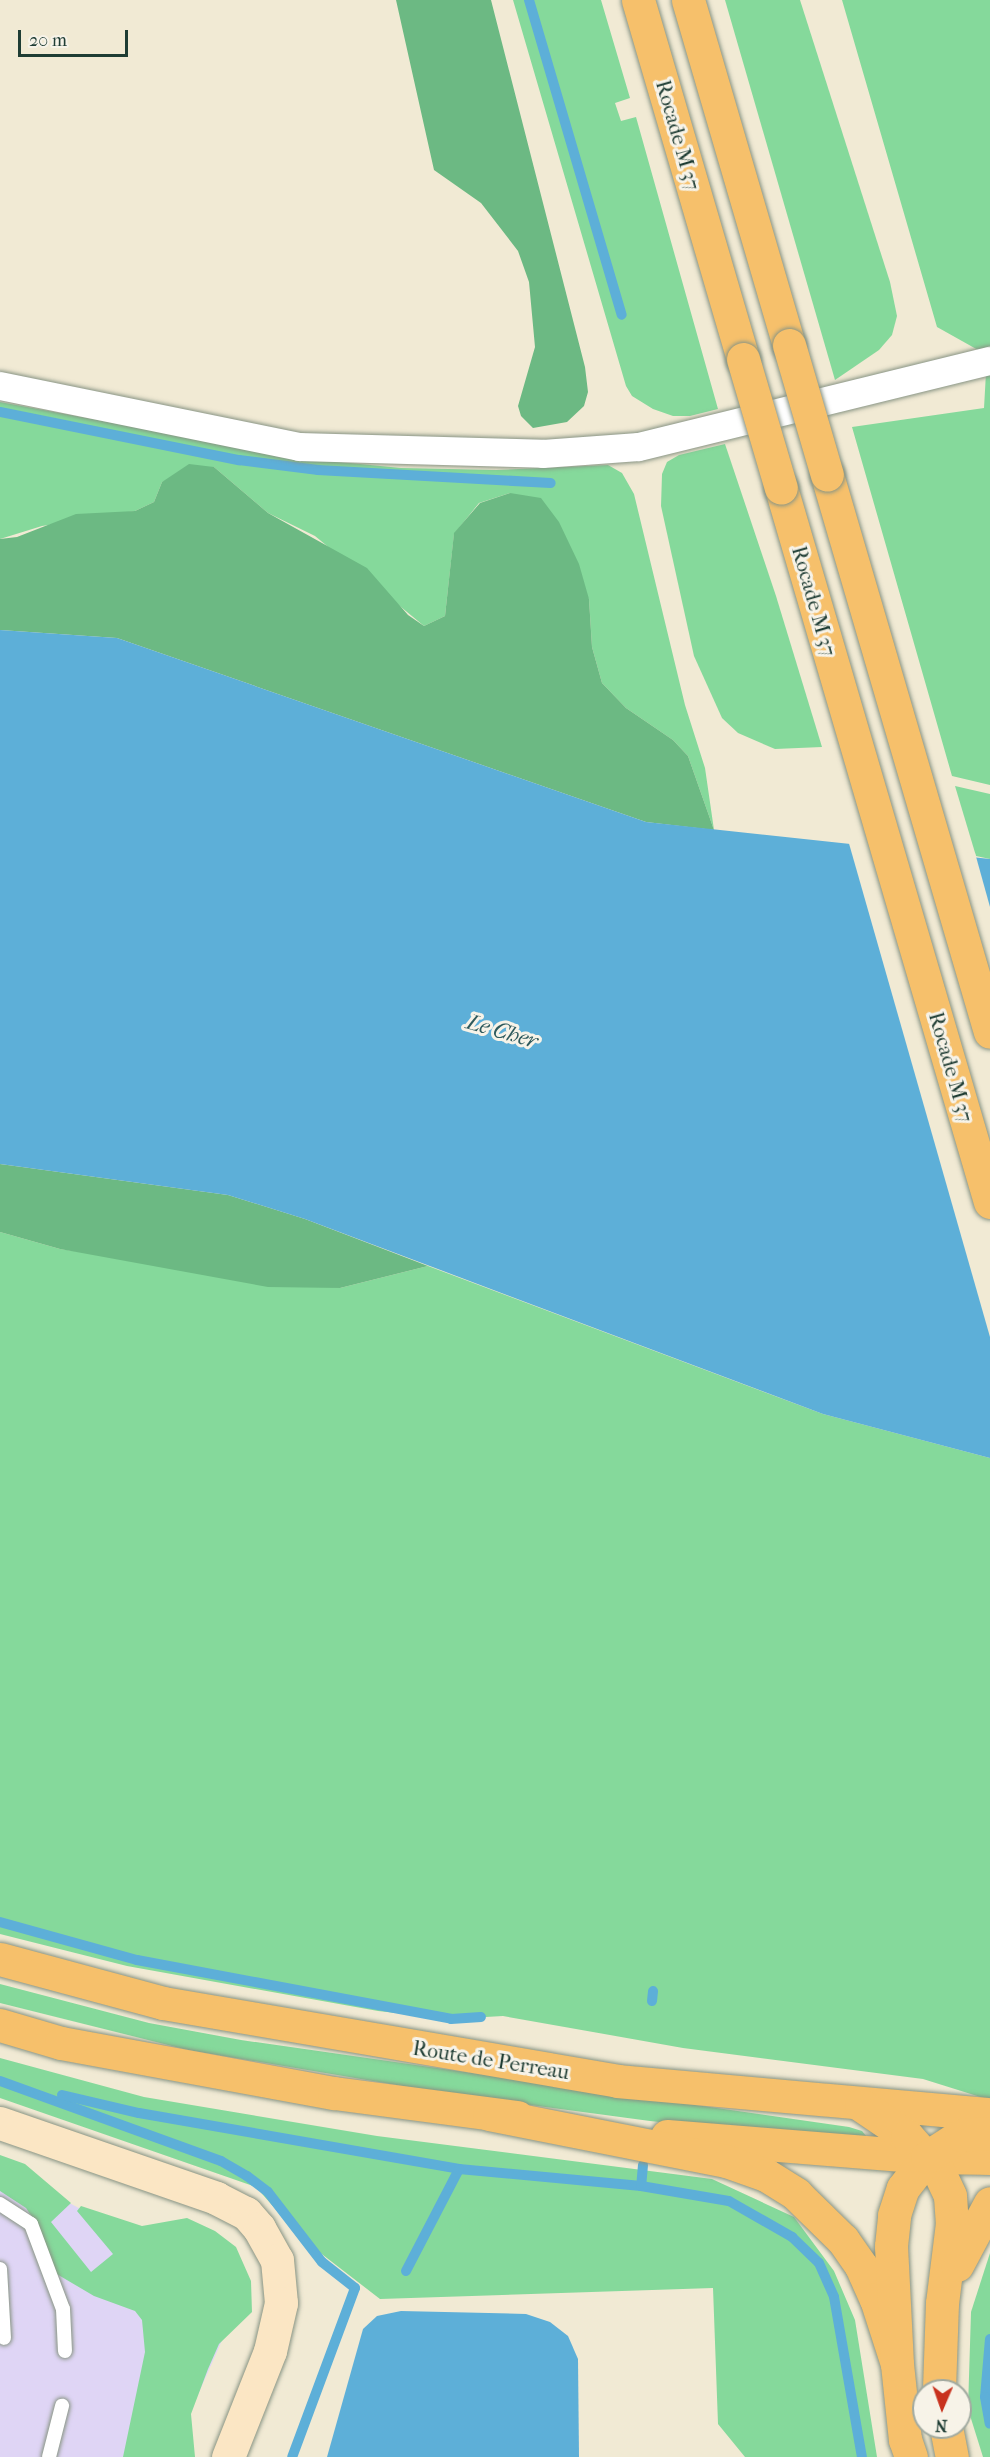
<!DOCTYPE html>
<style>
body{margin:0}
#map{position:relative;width:990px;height:2457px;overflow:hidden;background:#f1ead4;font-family:"IM FELL French Canon",serif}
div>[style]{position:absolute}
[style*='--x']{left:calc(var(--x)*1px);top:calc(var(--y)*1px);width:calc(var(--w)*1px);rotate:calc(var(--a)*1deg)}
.built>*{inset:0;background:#dfd5f5}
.green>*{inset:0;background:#85d99b}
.forest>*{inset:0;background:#6cb983}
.water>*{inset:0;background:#5dafd8}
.pier>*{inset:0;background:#f1ead4}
.stream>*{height:10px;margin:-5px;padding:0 5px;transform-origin:5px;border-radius:5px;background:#5dafd8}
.roads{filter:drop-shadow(0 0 2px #889484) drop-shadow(0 0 2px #889484)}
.lane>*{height:14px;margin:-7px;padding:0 7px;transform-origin:7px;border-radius:7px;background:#fff}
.street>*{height:28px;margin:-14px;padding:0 14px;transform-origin:14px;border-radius:14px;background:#fff}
.secondary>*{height:33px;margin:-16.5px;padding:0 16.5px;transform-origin:16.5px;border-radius:16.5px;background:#fbe6c4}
.primary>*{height:33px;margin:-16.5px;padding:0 16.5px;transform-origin:16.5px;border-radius:16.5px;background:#f6c06b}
.highway>*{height:33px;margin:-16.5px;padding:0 16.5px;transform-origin:16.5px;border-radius:16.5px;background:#f6c06b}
.bridges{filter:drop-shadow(0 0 2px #889484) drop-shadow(0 0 2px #889484)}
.highway-bridge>*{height:33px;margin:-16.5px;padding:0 16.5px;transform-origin:16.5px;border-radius:16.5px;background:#f6c06b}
span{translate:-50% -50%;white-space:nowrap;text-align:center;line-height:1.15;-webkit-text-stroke:6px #f7f3e8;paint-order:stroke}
.street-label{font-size:21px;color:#1f3d34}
.water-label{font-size:22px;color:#2e5a5d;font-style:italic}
.north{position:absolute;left:912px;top:2379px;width:60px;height:60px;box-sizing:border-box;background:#f7f3e8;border:2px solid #a1aaa0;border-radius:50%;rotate:182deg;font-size:16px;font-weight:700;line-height:24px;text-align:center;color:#1f3d34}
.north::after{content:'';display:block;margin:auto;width:21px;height:27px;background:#c8321e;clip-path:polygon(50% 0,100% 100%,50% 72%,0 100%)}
.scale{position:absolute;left:18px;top:30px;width:110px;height:27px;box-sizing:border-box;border:3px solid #1f3d34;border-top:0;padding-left:8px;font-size:18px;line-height:21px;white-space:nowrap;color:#1f3d34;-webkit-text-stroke:4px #f7f3e8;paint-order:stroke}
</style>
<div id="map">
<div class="built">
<i style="clip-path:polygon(0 2166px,242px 2295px,189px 2415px,181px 2457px,0 2457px)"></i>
</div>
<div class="green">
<i style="clip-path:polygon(513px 0,601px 0,630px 98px,615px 103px,621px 121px,636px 117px,718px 409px,690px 416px,673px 416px,653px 409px,632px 396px,626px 386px)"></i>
<i style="clip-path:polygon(725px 0,800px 0,890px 282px,897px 316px,892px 335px,879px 350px,835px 380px)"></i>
<i style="clip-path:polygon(842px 0,990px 0,990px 785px,952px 776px,852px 427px,984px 408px,987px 355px,937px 327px)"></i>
<i style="clip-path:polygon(0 402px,309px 459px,401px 468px,496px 470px,608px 465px,622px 473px,634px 494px,685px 705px,705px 768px,714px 830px,688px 756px,673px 740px,626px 708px,602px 683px,592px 647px,589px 599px,510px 493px,479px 503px,454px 534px,445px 616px,424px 626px,315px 536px,268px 513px,214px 467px,162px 482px,154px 502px,135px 511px,42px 526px,0 539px)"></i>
<i style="clip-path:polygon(725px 444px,776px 596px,822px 747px,775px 749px,738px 733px,722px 718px,694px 656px,661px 506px,662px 474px,667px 462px,679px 455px)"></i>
<i style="clip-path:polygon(955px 786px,990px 794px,990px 859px,976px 856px)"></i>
<i style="clip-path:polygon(0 1232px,60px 1249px,340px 1288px,428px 1266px,823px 1414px,990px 1458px,990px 2100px,923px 2079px,683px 2048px,503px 2016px,451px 2019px,378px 2011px,127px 1966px,0 1934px)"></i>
<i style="clip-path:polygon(0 1984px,149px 2023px,241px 2040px,849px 2127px,862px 2131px,866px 2136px,765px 2133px,650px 2121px,456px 2095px,188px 2050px,0 2003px)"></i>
<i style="clip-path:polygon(0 2058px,144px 2097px,377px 2136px,712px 2179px,794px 2217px,834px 2271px,855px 2320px,877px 2457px,745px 2457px,718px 2424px,713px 2288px,380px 2299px,301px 2238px,256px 2187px,0 2098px)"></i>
<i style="clip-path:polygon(0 2155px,25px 2164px,71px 2203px,51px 2222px,91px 2272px,113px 2254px,77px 2211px,81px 2206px,142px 2226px,187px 2218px,215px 2231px,236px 2247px,251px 2281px,252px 2312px,219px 2344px,208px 2369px,191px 2414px,195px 2457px,123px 2457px,145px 2352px,142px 2320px,135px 2311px,94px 2296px,55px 2273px,40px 2229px,26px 2208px,0 2191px)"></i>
<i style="clip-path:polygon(990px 2253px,990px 2457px,983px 2457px,968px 2409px,971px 2312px)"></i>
</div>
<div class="forest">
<i style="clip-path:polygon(396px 0,491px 0,585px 367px,588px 392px,584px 406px,567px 422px,533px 428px,521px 416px,518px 406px,535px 347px,529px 282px,518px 251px,481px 203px,434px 170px)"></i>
<i style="clip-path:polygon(189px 464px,214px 467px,268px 513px,367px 568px,408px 615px,424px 626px,445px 616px,454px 533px,480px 503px,510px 493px,541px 498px,559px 522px,579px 564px,589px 599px,592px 647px,602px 683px,626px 708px,673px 740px,688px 756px,714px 830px,646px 822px,117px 638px,0 630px,0 539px,17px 537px,76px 514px,135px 511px,154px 502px,162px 482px)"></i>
<i style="clip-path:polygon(0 1164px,228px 1195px,305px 1219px,428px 1266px,340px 1288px,268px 1287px,60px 1249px,0 1232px)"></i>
</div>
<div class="water">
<i style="clip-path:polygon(0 630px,117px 638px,646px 822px,990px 859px,990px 1458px,823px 1414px,305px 1219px,228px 1195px,0 1164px)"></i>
<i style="clip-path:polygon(401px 2311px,526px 2314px,550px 2322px,568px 2336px,578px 2359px,579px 2457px,327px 2457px,363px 2329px,377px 2316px)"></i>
</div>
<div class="pier">
<i style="clip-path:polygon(848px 840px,975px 853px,990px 907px,990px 1337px)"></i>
</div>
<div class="stream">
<i style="--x:529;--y:0;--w:328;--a:73.6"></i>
<i style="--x:0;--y:412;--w:244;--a:11.4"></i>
<i style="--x:239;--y:460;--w:80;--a:7.2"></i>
<i style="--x:318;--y:470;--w:233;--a:3.2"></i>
<i style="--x:0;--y:1922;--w:142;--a:15.5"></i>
<i style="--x:137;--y:1960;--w:319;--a:10.6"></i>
<i style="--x:451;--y:2019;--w:30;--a:-4"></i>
<i style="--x:652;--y:2001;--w:10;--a:-84"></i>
<i style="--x:0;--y:2081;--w:235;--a:19.9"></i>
<i style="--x:221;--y:2161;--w:30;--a:30"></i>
<i style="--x:247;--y:2176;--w:26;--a:37"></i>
<i style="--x:268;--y:2192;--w:88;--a:52.4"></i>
<i style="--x:322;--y:2262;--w:42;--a:38.2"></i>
<i style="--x:355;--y:2288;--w:180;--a:110.4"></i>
<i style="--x:62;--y:2095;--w:79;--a:13.2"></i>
<i style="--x:139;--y:2113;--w:325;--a:9.9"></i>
<i style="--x:459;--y:2169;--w:183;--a:5.3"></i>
<i style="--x:643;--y:2165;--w:21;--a:95"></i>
<i style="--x:641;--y:2186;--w:89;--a:9.7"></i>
<i style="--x:729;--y:2201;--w:73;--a:29.7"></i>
<i style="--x:792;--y:2237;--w:37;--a:44"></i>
<i style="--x:819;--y:2263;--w:37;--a:66"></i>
<i style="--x:834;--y:2297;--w:162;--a:80.1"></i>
<i style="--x:406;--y:2271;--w:115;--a:-62.5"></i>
<i style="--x:990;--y:2339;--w:58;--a:94.9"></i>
<i style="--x:985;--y:2397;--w:27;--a:80"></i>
</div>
<div class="roads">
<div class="lane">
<i style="--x:0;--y:2204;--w:37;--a:33"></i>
<i style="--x:31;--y:2224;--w:91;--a:69.4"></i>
<i style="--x:63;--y:2309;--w:42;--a:87.3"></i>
<i style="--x:0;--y:2269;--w:69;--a:86.7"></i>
<i style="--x:49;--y:2457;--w:53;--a:-75.7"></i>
</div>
<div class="street">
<i style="--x:0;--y:386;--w:305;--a:11.5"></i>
<i style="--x:299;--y:447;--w:244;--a:1.6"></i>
<i style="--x:543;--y:454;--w:96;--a:-4.2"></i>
<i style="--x:639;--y:447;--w:361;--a:-13.8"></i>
</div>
<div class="secondary">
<i style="--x:0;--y:2123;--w:229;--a:19.1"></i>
<i style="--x:216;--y:2198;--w:34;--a:27"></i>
<i style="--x:246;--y:2213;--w:20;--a:49"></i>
<i style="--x:259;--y:2228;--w:37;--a:61"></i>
<i style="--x:277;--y:2260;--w:43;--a:84.7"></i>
<i style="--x:281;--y:2303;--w:49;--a:102.9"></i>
<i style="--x:270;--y:2351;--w:114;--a:111.6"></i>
</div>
<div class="primary">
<i style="--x:0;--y:1959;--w:169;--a:15.1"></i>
<i style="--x:163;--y:2003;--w:461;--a:9.7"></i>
<i style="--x:617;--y:2081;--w:374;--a:5.1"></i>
<i style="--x:0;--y:2025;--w:64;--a:16.4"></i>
<i style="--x:61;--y:2043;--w:278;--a:10.4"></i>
<i style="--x:334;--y:2093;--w:185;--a:7.5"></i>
<i style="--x:667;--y:2136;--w:261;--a:4.6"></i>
<i style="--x:927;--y:2157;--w:63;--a:0.9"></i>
</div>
<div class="highway">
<i style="--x:638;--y:0;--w:374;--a:73.7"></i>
<i style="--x:688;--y:0;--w:359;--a:73.7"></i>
<i style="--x:827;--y:475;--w:580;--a:73.69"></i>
<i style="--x:781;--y:488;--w:744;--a:73.68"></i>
<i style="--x:861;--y:2105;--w:55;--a:34"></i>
<i style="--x:907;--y:2136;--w:48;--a:48.4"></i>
<i style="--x:939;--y:2172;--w:26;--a:65"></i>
<i style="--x:950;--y:2196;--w:27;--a:86"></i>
<i style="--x:952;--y:2223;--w:81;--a:97.1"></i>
<i style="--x:942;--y:2303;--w:88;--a:92"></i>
<i style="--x:489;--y:2114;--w:242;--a:11.2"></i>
<i style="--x:726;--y:2161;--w:42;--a:19.3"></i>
<i style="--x:766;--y:2175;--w:36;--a:32"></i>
<i style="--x:796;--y:2194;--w:66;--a:44.4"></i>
<i style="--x:843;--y:2240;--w:32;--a:55"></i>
<i style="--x:861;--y:2266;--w:36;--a:66"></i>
<i style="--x:876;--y:2299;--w:68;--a:72.1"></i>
<i style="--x:957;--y:2265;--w:70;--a:-62"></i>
<i style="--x:946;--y:2427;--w:31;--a:79"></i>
<i style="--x:911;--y:2457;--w:18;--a:-109"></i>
<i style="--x:905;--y:2440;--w:76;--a:-96"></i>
<i style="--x:897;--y:2364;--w:118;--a:-92.9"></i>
<i style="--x:891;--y:2246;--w:31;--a:-84"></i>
<i style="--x:894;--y:2215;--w:28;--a:-72"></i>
<i style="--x:903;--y:2188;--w:39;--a:-52"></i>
<i style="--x:927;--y:2157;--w:40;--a:-32.9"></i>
<i style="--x:961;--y:2135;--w:29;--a:-4"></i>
</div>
</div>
<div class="bridges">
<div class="highway-bridge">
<i style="--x:789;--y:345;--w:135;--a:73.7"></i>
<i style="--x:743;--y:359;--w:134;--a:73.6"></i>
</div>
</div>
<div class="street-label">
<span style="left:678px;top:135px;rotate:74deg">Rocade M 37</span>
<span style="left:814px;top:601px;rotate:74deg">Rocade M 37</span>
<span style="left:951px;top:1067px;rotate:74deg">Rocade M 37</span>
<span style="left:491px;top:2060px;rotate:9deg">Route de Perreau</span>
</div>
<div class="water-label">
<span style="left:502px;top:1032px;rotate:16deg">Le Cher</span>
</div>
<div class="north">N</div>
<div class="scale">20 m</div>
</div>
